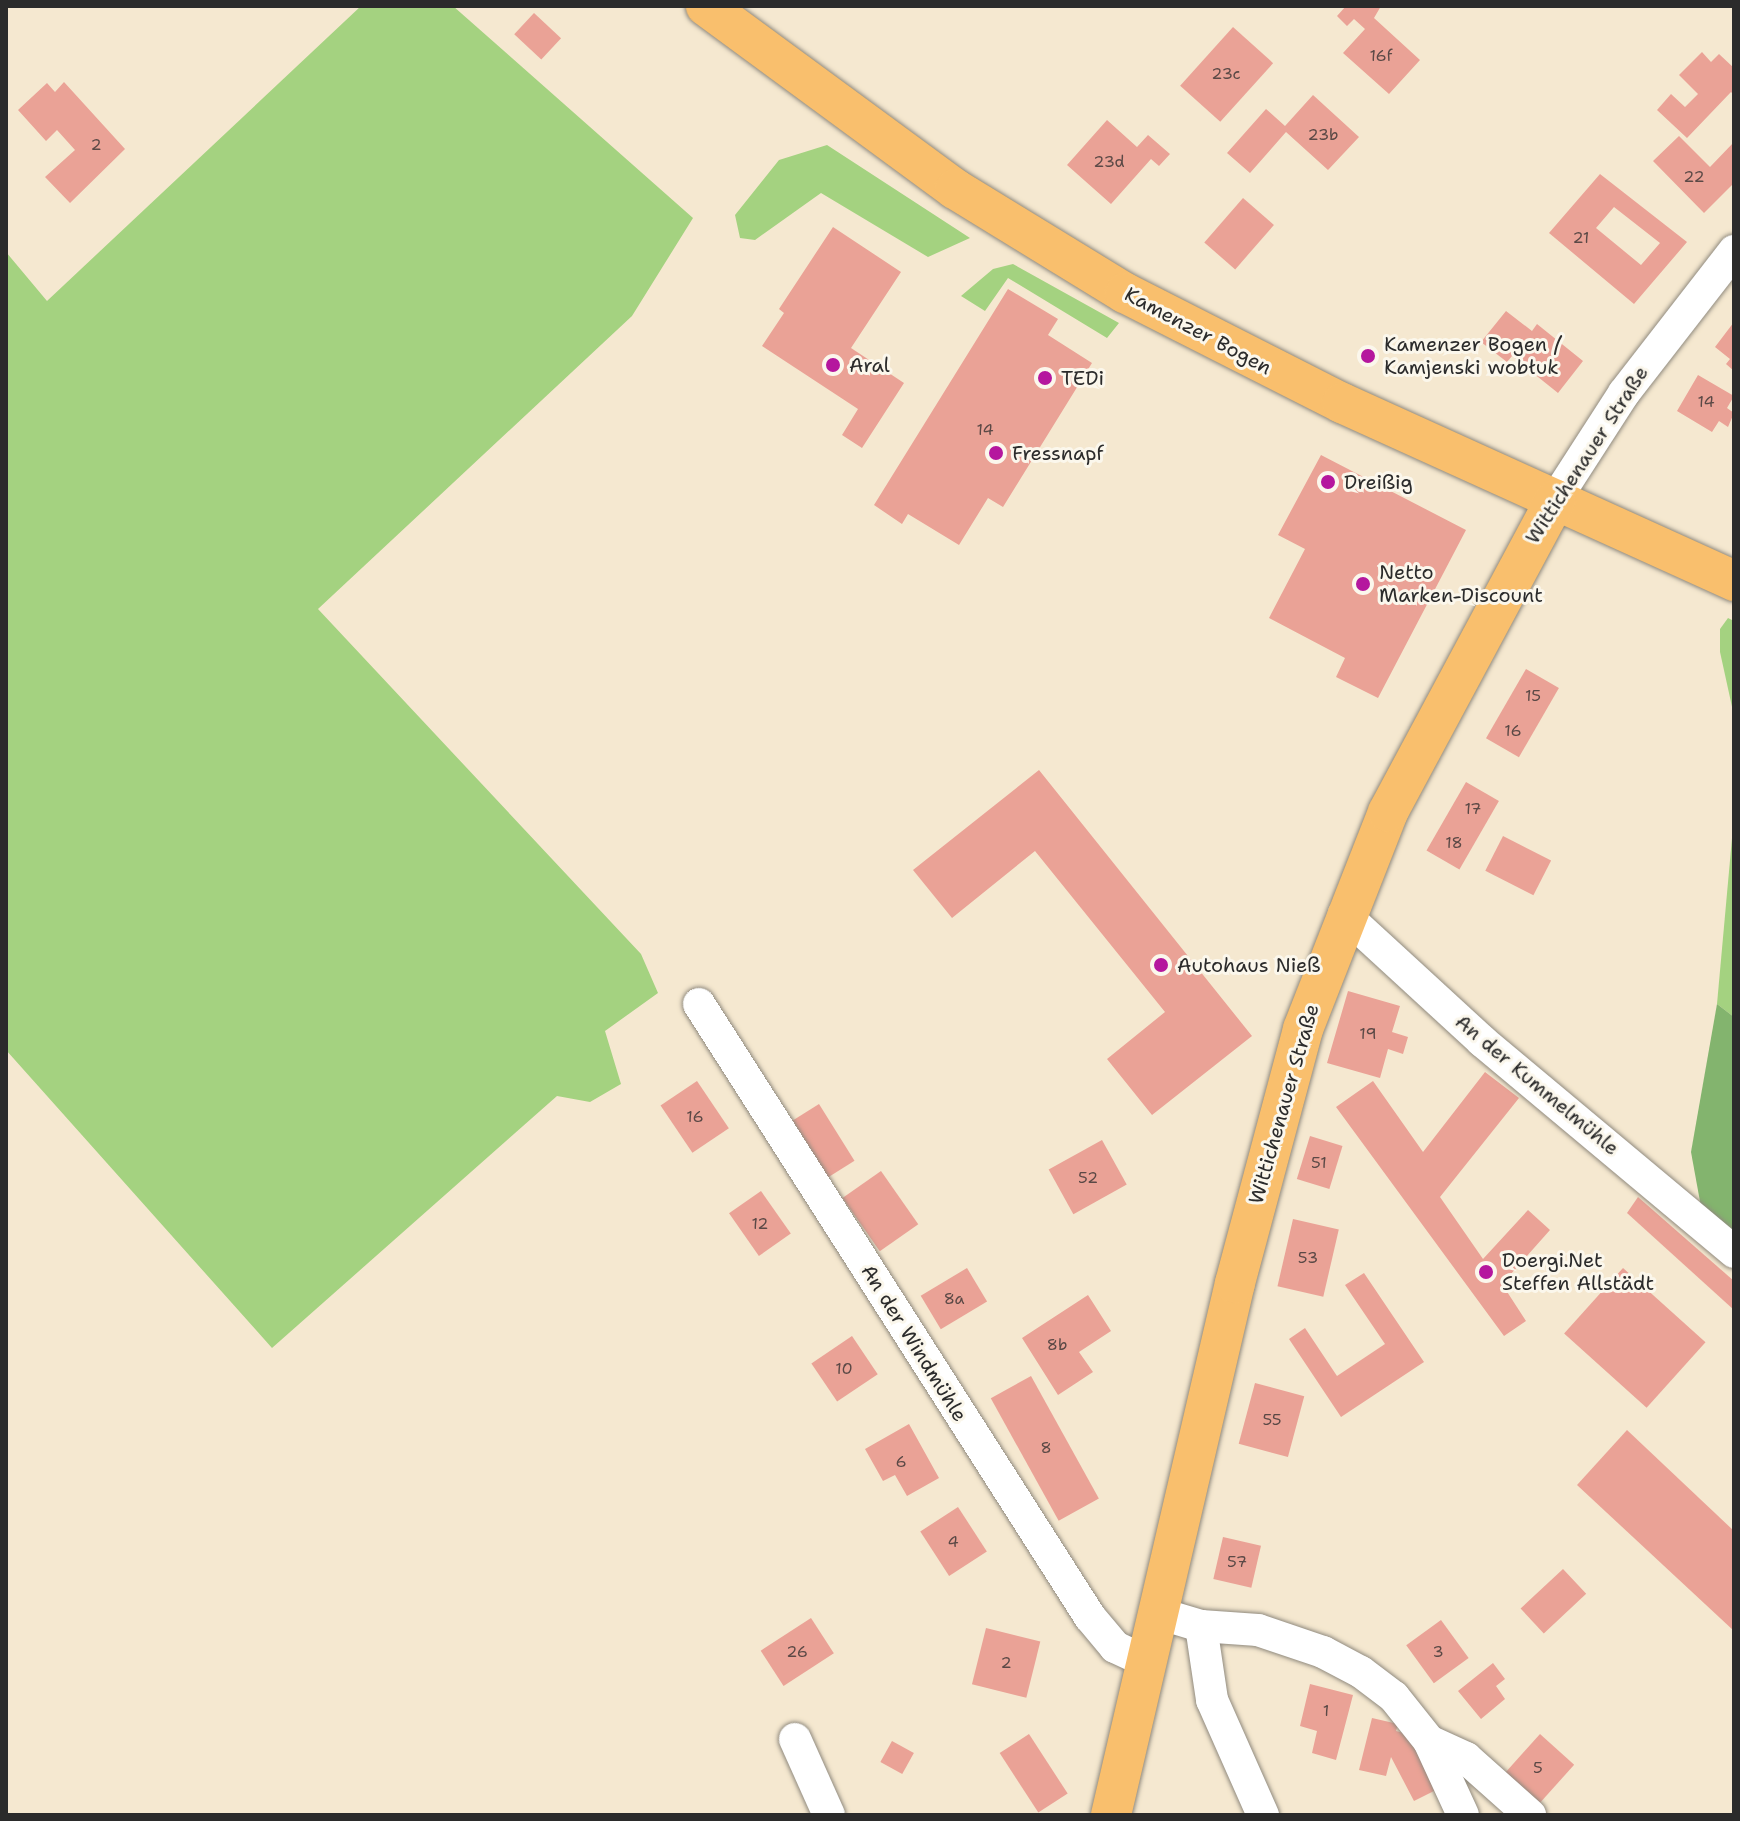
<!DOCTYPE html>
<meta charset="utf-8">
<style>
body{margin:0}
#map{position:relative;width:1740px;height:1821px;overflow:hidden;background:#f5e8d0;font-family:"Shantell Sans",sans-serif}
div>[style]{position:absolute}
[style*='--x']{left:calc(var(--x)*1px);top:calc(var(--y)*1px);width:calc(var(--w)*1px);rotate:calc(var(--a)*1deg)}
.green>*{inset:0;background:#a4d280}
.forest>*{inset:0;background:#83b46e}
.building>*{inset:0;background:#eaa296;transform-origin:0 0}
.roads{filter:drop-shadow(0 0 2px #908a7e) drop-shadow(0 0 2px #908a7e)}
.minor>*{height:32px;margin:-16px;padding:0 16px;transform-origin:16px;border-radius:16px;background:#fff}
.major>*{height:40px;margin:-20px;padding:0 20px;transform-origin:20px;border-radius:20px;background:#f9bf6d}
.dots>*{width:22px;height:22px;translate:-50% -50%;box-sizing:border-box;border:4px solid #fbf7ec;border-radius:50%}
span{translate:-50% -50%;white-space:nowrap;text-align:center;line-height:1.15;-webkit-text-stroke:6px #fbf7ec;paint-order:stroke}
.number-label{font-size:16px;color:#5b4946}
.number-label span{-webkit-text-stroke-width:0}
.street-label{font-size:20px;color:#2b2b2b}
.poi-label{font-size:20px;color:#2b2b2b}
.left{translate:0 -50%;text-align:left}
.frame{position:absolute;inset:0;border:8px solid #2b2b2b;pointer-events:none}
</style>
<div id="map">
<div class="green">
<i style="clip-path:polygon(361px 6px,453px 6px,693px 218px,632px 316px,318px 609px,641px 954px,658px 993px,605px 1031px,621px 1084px,590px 1102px,557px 1096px,272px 1348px,6px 1050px,6px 252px,47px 301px)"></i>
<i style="clip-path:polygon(827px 145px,970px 238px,928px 257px,821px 193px,755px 240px,740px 238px,735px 215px,779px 160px)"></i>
<i style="clip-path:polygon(1013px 264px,1119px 323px,1107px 338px,1008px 278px,985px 311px,961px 296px,993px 269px)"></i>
<i style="clip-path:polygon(1728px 618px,1734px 621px,1734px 716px,1720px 652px,1720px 629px)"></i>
<i style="clip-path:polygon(1734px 816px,1734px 1017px,1717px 1004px)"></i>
</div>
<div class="forest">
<i style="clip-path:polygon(1717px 1004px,1734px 1017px,1734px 1232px,1701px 1207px,1691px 1152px)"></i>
</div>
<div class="building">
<i style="clip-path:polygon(1346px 6px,1381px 6px,1374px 18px,1420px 60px,1389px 94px,1343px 53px,1365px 29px,1354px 19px,1347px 26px,1337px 16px)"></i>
<i style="left:534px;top:13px;width:37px;height:29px;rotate:43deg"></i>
<i style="left:1233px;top:27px;width:54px;height:79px;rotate:42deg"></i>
<i style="clip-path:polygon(1702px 52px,1711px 62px,1719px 54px,1734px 68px,1734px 95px,1731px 92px,1687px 138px,1657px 110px,1671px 94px,1685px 107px,1698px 94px,1679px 75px)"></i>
<i style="clip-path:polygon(64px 82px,125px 149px,70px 203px,45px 177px,75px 150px,57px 130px,46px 141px,18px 110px,47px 83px,55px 92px)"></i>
<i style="clip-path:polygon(1313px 95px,1359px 137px,1328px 170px,1286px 132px,1250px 173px,1227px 153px,1266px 109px,1285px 126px)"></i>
<i style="clip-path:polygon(1107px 120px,1137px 147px,1148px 135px,1170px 154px,1159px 166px,1151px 159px,1111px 204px,1067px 165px)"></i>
<i style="clip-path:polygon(1679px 136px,1710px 167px,1734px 142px,1734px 183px,1704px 213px,1653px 161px)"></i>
<i style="clip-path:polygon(evenodd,1600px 174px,1687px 242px,1634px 304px,1549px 233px,1600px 174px,1614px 207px,1660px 243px,1641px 265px,1596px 228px,1614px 207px)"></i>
<i style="left:1243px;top:198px;width:41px;height:59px;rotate:41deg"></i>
<i style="clip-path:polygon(833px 227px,901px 272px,851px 348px,904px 383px,862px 448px,842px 435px,858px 409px,762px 346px,784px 313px,779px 309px)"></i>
<i style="clip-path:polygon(1008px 289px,1058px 319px,1048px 335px,1092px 363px,1003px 507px,988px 498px,959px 545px,908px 514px,902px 524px,874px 505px)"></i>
<i style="clip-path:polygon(1506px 311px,1532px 331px,1537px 324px,1583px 361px,1558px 393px,1512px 356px,1507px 362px,1481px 342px)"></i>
<i style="clip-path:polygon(1734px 322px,1734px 371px,1726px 364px,1730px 359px,1715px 347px)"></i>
<i style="clip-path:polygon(1698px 375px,1734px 396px,1727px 408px,1734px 413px,1728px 427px,1719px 421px,1712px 432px,1677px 411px)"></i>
<i style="clip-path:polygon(1321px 455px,1466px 530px,1378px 698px,1336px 677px,1345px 658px,1269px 618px,1305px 549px,1278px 535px)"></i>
<i style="left:1526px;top:669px;width:38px;height:80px;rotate:30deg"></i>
<i style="clip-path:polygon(1039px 770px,1252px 1036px,1152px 1115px,1107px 1059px,1165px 1012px,1035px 851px,952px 918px,913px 870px)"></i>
<i style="left:1466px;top:782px;width:38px;height:79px;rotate:30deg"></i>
<i style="left:1503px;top:836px;width:54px;height:39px;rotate:27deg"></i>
<i style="clip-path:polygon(1348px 991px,1400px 1006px,1392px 1032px,1408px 1037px,1403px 1054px,1388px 1049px,1380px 1078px,1327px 1063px)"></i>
<i style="clip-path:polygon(1485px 1072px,1519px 1098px,1440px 1197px,1483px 1259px,1528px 1210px,1550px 1230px,1502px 1284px,1526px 1321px,1504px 1336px,1336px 1107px,1373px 1081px,1423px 1152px)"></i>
<i style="left:697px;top:1081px;width:57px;height:44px;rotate:56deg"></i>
<i style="left:819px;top:1104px;width:67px;height:31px;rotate:58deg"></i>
<i style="left:1310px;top:1136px;width:34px;height:45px;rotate:17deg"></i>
<i style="left:1102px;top:1140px;width:51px;height:61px;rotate:61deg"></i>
<i style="left:881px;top:1171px;width:65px;height:47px;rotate:55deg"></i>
<i style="left:761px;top:1191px;width:52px;height:39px;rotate:55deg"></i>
<i style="clip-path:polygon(1638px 1197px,1734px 1281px,1734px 1310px,1627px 1213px)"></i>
<i style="left:1293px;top:1219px;width:47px;height:69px;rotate:13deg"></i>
<i style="left:967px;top:1268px;width:39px;height:54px;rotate:59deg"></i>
<i style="left:1623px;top:1268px;width:111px;height:88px;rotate:42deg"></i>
<i style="clip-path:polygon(1364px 1273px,1424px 1362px,1341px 1417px,1289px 1339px,1305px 1328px,1337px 1376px,1385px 1344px,1345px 1285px)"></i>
<i style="clip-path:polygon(1088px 1295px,1111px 1331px,1079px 1352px,1093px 1372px,1058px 1395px,1022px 1338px)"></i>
<i style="left:852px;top:1336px;width:46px;height:49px;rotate:56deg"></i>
<i style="left:1031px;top:1376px;width:140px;height:46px;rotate:61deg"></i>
<i style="left:1255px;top:1383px;width:51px;height:63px;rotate:15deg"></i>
<i style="clip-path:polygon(909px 1424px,939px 1478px,907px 1496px,895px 1475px,883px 1481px,865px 1449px)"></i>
<i style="clip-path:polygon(1627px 1430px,1734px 1531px,1734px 1631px,1577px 1485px)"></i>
<i style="left:958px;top:1507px;width:53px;height:45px;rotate:57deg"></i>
<i style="left:1223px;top:1537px;width:39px;height:43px;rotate:13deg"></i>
<i style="left:1563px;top:1569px;width:34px;height:58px;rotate:47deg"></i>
<i style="left:811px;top:1618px;width:42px;height:60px;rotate:57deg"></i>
<i style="left:1441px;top:1620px;width:47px;height:43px;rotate:54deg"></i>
<i style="left:986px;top:1628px;width:56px;height:58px;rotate:14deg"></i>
<i style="clip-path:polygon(1493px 1663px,1505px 1679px,1496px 1686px,1505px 1699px,1481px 1719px,1458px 1691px)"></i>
<i style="clip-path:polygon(1310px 1684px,1353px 1695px,1336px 1760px,1312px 1753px,1317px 1731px,1300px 1726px)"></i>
<i style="clip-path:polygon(1372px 1718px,1398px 1724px,1396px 1731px,1411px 1735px,1440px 1788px,1414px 1801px,1391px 1757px,1386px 1776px,1359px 1770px)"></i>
<i style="left:1029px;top:1734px;width:71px;height:35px;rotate:57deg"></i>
<i style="left:1540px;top:1734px;width:46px;height:52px;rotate:42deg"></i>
<i style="left:892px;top:1741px;width:25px;height:24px;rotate:29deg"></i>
</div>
<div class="roads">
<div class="minor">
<i style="--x:1555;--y:500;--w:127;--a:-57.2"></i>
<i style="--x:1624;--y:393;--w:180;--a:-52.2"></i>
<i style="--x:1344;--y:914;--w:188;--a:42.6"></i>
<i style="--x:1482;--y:1041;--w:329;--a:39.9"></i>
<i style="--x:699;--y:1004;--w:727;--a:57.47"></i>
<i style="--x:1090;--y:1617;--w:39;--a:50"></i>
<i style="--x:1115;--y:1647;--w:38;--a:25"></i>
<i style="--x:1161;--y:1614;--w:42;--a:16.7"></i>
<i style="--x:1201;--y:1626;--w:57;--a:4"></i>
<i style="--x:1258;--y:1630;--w:69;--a:18.7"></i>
<i style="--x:1323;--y:1652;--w:43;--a:27.8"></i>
<i style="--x:1361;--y:1672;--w:41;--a:37.1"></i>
<i style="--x:1394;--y:1697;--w:56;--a:51.5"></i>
<i style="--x:1429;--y:1741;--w:81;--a:65.3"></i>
<i style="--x:1201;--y:1626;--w:75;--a:81.5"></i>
<i style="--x:1212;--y:1700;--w:126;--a:66.1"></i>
<i style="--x:795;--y:1739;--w:83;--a:65.9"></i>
<i style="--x:1429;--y:1741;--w:41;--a:24.7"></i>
<i style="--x:1466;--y:1758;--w:86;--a:41.7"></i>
</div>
<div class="major">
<i style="--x:706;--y:6;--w:309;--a:36.3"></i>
<i style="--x:955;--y:189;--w:199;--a:31.5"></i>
<i style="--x:1125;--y:293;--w:243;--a:26.9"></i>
<i style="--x:1342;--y:403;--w:431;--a:24.4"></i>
<i style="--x:1111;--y:1815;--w:546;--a:-76.88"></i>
<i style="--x:1235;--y:1283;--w:263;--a:-75"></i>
<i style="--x:1303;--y:1029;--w:233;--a:-68.6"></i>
<i style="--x:1388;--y:812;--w:354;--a:-61.8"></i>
</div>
</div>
<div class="dots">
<i style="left:1368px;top:356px;background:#b5179e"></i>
<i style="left:833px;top:365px;background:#b5179e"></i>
<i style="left:1045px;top:378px;background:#b5179e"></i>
<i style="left:996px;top:453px;background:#b5179e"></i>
<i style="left:1328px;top:482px;background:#b5179e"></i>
<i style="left:1363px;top:584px;background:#b5179e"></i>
<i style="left:1161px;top:965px;background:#b5179e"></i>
<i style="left:1486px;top:1272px;background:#b5179e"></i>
</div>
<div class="number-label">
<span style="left:1381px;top:56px">16f</span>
<span style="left:1226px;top:74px">23c</span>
<span style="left:1323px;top:135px">23b</span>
<span style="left:96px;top:145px">2</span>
<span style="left:1109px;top:162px">23d</span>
<span style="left:1694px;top:177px">22</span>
<span style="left:1581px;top:238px">21</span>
<span style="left:1706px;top:402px">14</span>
<span style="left:985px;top:430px">14</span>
<span style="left:1533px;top:696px">15</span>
<span style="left:1513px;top:731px">16</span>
<span style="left:1473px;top:809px">17</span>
<span style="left:1454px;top:843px">18</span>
<span style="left:1368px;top:1034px">19</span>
<span style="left:695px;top:1117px">16</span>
<span style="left:1319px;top:1163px">51</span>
<span style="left:1088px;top:1178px">52</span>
<span style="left:760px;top:1224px">12</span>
<span style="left:1308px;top:1258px">53</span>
<span style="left:954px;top:1299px">8a</span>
<span style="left:1057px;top:1345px">8b</span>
<span style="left:844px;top:1369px">10</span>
<span style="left:1272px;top:1420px">55</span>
<span style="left:1046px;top:1448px">8</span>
<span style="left:901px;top:1462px">6</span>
<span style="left:953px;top:1542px">4</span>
<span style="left:1237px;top:1562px">57</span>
<span style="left:797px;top:1652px">26</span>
<span style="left:1438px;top:1652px">3</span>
<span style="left:1006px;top:1663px">2</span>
<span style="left:1326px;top:1711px">1</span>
<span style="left:1538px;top:1768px">5</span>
</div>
<div class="street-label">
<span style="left:1198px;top:331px;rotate:28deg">Kamenzer Bogen</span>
<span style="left:1587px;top:455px;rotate:-57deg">Wittichenauer Straße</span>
<span style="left:1537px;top:1085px;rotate:40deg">An der Kummelmühle</span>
<span style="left:1284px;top:1104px;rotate:-74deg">Wittichenauer Straße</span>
<span style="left:914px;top:1343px;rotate:58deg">An der Windmühle</span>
</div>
<div class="poi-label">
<span class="left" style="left:1384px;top:356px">Kamenzer Bogen /<br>Kamjenski wobłuk</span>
<span class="left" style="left:849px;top:365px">Aral</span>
<span class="left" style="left:1061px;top:378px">TEDi</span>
<span class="left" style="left:1012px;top:453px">Fressnapf</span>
<span class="left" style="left:1344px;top:482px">Dreißig</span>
<span class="left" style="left:1379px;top:584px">Netto<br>Marken-Discount</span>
<span class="left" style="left:1177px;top:965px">Autohaus Nieß</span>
<span class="left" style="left:1502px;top:1272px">Doergi.Net<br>Steffen Allstädt</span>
</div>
<div class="frame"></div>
</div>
